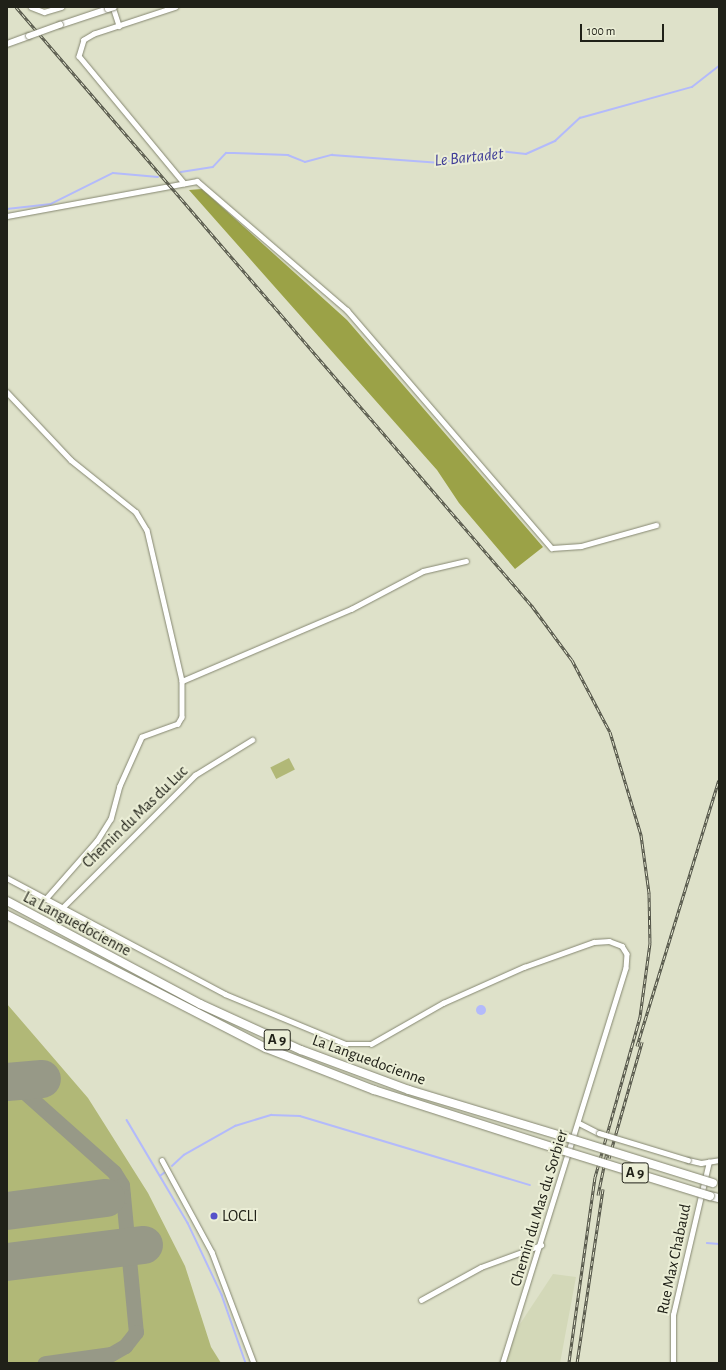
<!DOCTYPE html>
<style>
body{margin:0}
#map{position:relative;width:726px;height:1370px;overflow:hidden;background:#dee1c9;font-family:"Alegreya Sans",sans-serif}
div>[style]{position:absolute}
[style*='--x']{left:calc(var(--x)*1px);top:calc(var(--y)*1px);width:calc(var(--w)*1px);rotate:calc(var(--a)*1deg)}
.built>*{inset:0;background:#d3d8b8}
.green>*{inset:0;background:#b1b877;transform-origin:0 0}
.forest>*{inset:0;background:#9ba247}
.water>*{inset:0;background:#b3bafb}
.round{border-radius:50%}
.stream>*{height:1.5px;margin:-0.75px;padding:0 0.75px;transform-origin:0.75px;border-radius:0.75px;background:#b3bafb}
.taxiway>*{height:15px;margin:-7.5px;padding:0 7.5px;transform-origin:7.5px;border-radius:7.5px;background:#979987}
.runway>*{height:38px;margin:-19px;padding:0 19px;transform-origin:19px;border-radius:19px;background:#979987}
.roads{filter:drop-shadow(0 0 1px #858771) drop-shadow(0 0 1px #858771)}
.minor>*{height:4.5px;margin:-2.25px;padding:0 2.25px;transform-origin:2.25px;border-radius:2.25px;background:#fff}
.secondary>*{height:6px;margin:-3px;padding:0 3px;transform-origin:3px;border-radius:3px;background:#fff}
.motorway>*{height:8px;margin:-4px;padding:0 4px;transform-origin:4px;border-radius:4px;background:#fff}
.rail>*{height:3px;margin-top:-1.5px;transform-origin:0;background:repeating-linear-gradient(90deg,#ebeed6 0 4.5px,#505145 0 9px);box-sizing:border-box;border-block:1px solid #505145}
.bridges{filter:drop-shadow(0 0 1px #858771) drop-shadow(0 0 1px #858771)}
.minor-bridge>*{height:4.5px;margin:-2.25px;padding:0 2.25px;transform-origin:2.25px;border-radius:2.25px;background:#fff}
.secondary-bridge>*{height:6px;margin:-3px;padding:0 3px;transform-origin:3px;border-radius:3px;background:#fff}
.motorway-bridge>*{height:8px;margin:-4px;padding:0 4px;transform-origin:4px;border-radius:4px;background:#fff}
.dots>*{width:11px;height:11px;translate:-50% -50%;box-sizing:border-box;border:2px solid #ebeed6;border-radius:50%}
span{translate:-50% -50%;white-space:nowrap;text-align:center;line-height:1.15;-webkit-text-stroke:4px #ebeed6;paint-order:stroke}
.shield-label span{padding:1px 3px;background:#ebeed6;border:1px solid;border-radius:3px;-webkit-text-stroke-width:0}
.shield-label{font-size:15px;color:#202118;font-weight:700}
.street-label{font-size:16px;color:#202118}
.poi-label{font-size:16px;color:#202118}
.left{translate:0 -50%;text-align:left}
.water-label{font-size:17px;color:#3f3c97;font-style:italic}
.frame{position:absolute;inset:0;border:8px solid #202118;pointer-events:none}
.scale{position:absolute;left:580px;top:24px;width:84px;height:18px;box-sizing:border-box;border:2px solid #202118;border-top:0;padding-left:5px;font-size:12px;line-height:14px;white-space:nowrap;color:#202118;-webkit-text-stroke:3px #ebeed6;paint-order:stroke}
</style>
<div id="map">
<div class="built">
<i style="clip-path:polygon(553px 1274px,576px 1277px,560px 1363px,505px 1363px,518px 1327px)"></i>
</div>
<div class="green">
<i style="left:289px;top:758px;width:13px;height:21px;rotate:63deg"></i>
<i style="clip-path:polygon(7px 1004px,88px 1098px,148px 1193px,185px 1266px,211px 1347px,221px 1363px,7px 1363px)"></i>
</div>
<div class="forest">
<i style="clip-path:polygon(202px 189px,347px 320px,543px 547px,515px 569px,459px 503px,437px 470px,189px 190px)"></i>
</div>
<div class="water">
<i class="round" style="left:476px;top:1005px;width:10px;height:10px"></i>
</div>
<div class="stream">
<i style="--x:181;--y:172;--w:32;--a:-9"></i>
<i style="--x:213;--y:167;--w:19;--a:-47"></i>
<i style="--x:226;--y:153;--w:8;--a:0"></i>
<i style="--x:234;--y:153;--w:54;--a:2.1"></i>
<i style="--x:288;--y:155;--w:18;--a:22"></i>
<i style="--x:305;--y:162;--w:28;--a:-15"></i>
<i style="--x:332;--y:155;--w:109;--a:4.2"></i>
<i style="--x:441;--y:163;--w:61;--a:-11.3"></i>
<i style="--x:501;--y:151;--w:25;--a:7"></i>
<i style="--x:526;--y:154;--w:32;--a:-24"></i>
<i style="--x:555;--y:141;--w:34;--a:-43"></i>
<i style="--x:580;--y:118;--w:116;--a:-15.5"></i>
<i style="--x:692;--y:87;--w:34;--a:-38"></i>
<i style="--x:7;--y:209;--w:44;--a:-6.5"></i>
<i style="--x:51;--y:204;--w:69;--a:-26.6"></i>
<i style="--x:113;--y:173;--w:45;--a:5.1"></i>
<i style="--x:127;--y:1120;--w:120;--a:59.4"></i>
<i style="--x:188;--y:1223;--w:80;--a:64.7"></i>
<i style="--x:222;--y:1295;--w:72;--a:70.6"></i>
<i style="--x:172;--y:1166;--w:16;--a:-43"></i>
<i style="--x:184;--y:1155;--w:59;--a:-29.6"></i>
<i style="--x:235;--y:1126;--w:38;--a:-17"></i>
<i style="--x:271;--y:1115;--w:29;--a:2"></i>
<i style="--x:300;--y:1116;--w:240;--a:16.7"></i>
<i style="--x:160;--y:1176;--w:5;--a:-37"></i>
<i style="--x:707;--y:1243;--w:12;--a:5"></i>
</div>
<div class="taxiway">
<i style="--x:13;--y:1082;--w:135;--a:41.7"></i>
<i style="--x:114;--y:1172;--w:15;--a:58"></i>
<i style="--x:122;--y:1185;--w:148;--a:84.6"></i>
<i style="--x:136;--y:1332;--w:18;--a:128"></i>
<i style="--x:125;--y:1346;--w:16;--a:150"></i>
<i style="--x:111;--y:1354;--w:67;--a:172.2"></i>
<i style="--x:106;--y:1198;--w:17;--a:-7"></i>
</div>
<div class="runway">
<i style="--x:7;--y:1082;--w:35;--a:-5"></i>
<i style="--x:7;--y:1211;--w:100;--a:-7.5"></i>
<i style="--x:7;--y:1262;--w:138;--a:-7.1"></i>
</div>
<div class="roads">
<div class="minor">
<i style="--x:31;--y:7;--w:14;--a:21"></i>
<i style="--x:44;--y:12;--w:18;--a:-16"></i>
<i style="--x:113;--y:7;--w:20;--a:72"></i>
<i style="--x:176;--y:7;--w:86;--a:161.8"></i>
<i style="--x:94;--y:34;--w:12;--a:149"></i>
<i style="--x:84;--y:40;--w:17;--a:107"></i>
<i style="--x:79;--y:56;--w:165;--a:50.4"></i>
<i style="--x:7;--y:216;--w:193;--a:-10.4"></i>
<i style="--x:197;--y:181;--w:198;--a:40.7"></i>
<i style="--x:347;--y:310;--w:314;--a:49.3"></i>
<i style="--x:552;--y:548;--w:29;--a:-4"></i>
<i style="--x:581;--y:546;--w:78;--a:-15.6"></i>
<i style="--x:7;--y:392;--w:93;--a:46.7"></i>
<i style="--x:71;--y:460;--w:83;--a:38.7"></i>
<i style="--x:136;--y:512;--w:21;--a:59"></i>
<i style="--x:147;--y:530;--w:155;--a:76.9"></i>
<i style="--x:182;--y:681;--w:36;--a:90"></i>
<i style="--x:182;--y:717;--w:8;--a:120"></i>
<i style="--x:178;--y:724;--w:38;--a:160"></i>
<i style="--x:142;--y:737;--w:54;--a:114.2"></i>
<i style="--x:120;--y:786;--w:34;--a:105"></i>
<i style="--x:111;--y:819;--w:26;--a:122"></i>
<i style="--x:97;--y:841;--w:77;--a:131.3"></i>
<i style="--x:182;--y:681;--w:184;--a:-23.1"></i>
<i style="--x:351;--y:609;--w:81;--a:-27.8"></i>
<i style="--x:423;--y:571;--w:44;--a:-13.1"></i>
<i style="--x:7;--y:878;--w:247;--a:28"></i>
<i style="--x:225;--y:994;--w:131;--a:22.5"></i>
<i style="--x:346;--y:1044;--w:25;--a:0"></i>
<i style="--x:371;--y:1044;--w:83;--a:-29.7"></i>
<i style="--x:443;--y:1003;--w:89;--a:-24"></i>
<i style="--x:524;--y:967;--w:74;--a:-19.7"></i>
<i style="--x:594;--y:942;--w:15;--a:-4"></i>
<i style="--x:609;--y:941;--w:14;--a:21"></i>
<i style="--x:622;--y:946;--w:9;--a:58"></i>
<i style="--x:627;--y:954;--w:14;--a:94"></i>
<i style="--x:626;--y:968;--w:414;--a:107.3"></i>
<i style="--x:62;--y:908;--w:188;--a:-45"></i>
<i style="--x:195;--y:775;--w:67;--a:-31.6"></i>
<i style="--x:579;--y:1123;--w:22;--a:27"></i>
<i style="--x:162;--y:1160;--w:105;--a:61.5"></i>
<i style="--x:212;--y:1252;--w:119;--a:69.3"></i>
<i style="--x:688;--y:1160;--w:13;--a:13"></i>
<i style="--x:701;--y:1163;--w:18;--a:-9"></i>
<i style="--x:421;--y:1300;--w:68;--a:-28.8"></i>
<i style="--x:481;--y:1267;--w:64;--a:-20.1"></i>
<i style="--x:673;--y:1363;--w:48;--a:-90"></i>
<i style="--x:673;--y:1315;--w:157;--a:-76.8"></i>
</div>
<div class="secondary">
<i style="--x:60;--y:25;--w:51;--a:-18.4"></i>
<i style="--x:7;--y:44;--w:23;--a:-20"></i>
</div>
<div class="motorway">
<i style="--x:7;--y:901;--w:219;--a:28.1"></i>
<i style="--x:200;--y:1004;--w:111;--a:24.5"></i>
<i style="--x:301;--y:1050;--w:115;--a:20.3"></i>
<i style="--x:409;--y:1090;--w:163;--a:16.8"></i>
<i style="--x:7;--y:915;--w:291;--a:27.2"></i>
<i style="--x:266;--y:1048;--w:116;--a:21.3"></i>
<i style="--x:374;--y:1090;--w:196;--a:17.8"></i>
<i style="--x:710;--y:1196;--w:9;--a:13"></i>
</div>
</div>
<div class="rail">
<i style="--x:16;--y:7;--w:791;--a:49.26"></i>
<i style="--x:532;--y:606;--w:67;--a:53.5"></i>
<i style="--x:572;--y:660;--w:81;--a:62.2"></i>
<i style="--x:610;--y:732;--w:108;--a:73.2"></i>
<i style="--x:641;--y:835;--w:59;--a:82.1"></i>
<i style="--x:649;--y:893;--w:50;--a:88.9"></i>
<i style="--x:650;--y:943;--w:75;--a:97.7"></i>
<i style="--x:640;--y:1017;--w:166;--a:105.7"></i>
<i style="--x:595;--y:1177;--w:188;--a:98"></i>
<i style="--x:637;--y:1046;--w:278;--a:-72.9"></i>
<i style="--x:609;--y:1158;--w:121;--a:-74.1"></i>
<i style="--x:598;--y:1195;--w:44;--a:-78.2"></i>
<i style="--x:577;--y:1363;--w:176;--a:-81.5"></i>
</div>
<div class="bridges">
<div class="minor-bridge">
<i style="--x:599;--y:1133;--w:93;--a:16.9"></i>
</div>
<div class="secondary-bridge">
<i style="--x:108;--y:9;--w:6;--a:-18"></i>
<i style="--x:29;--y:36;--w:33;--a:-20"></i>
</div>
<div class="motorway-bridge">
<i style="--x:565;--y:1137;--w:155;--a:17.3"></i>
<i style="--x:561;--y:1150;--w:156;--a:17.2"></i>
</div>
</div>
<div class="dots">
<i style="left:214px;top:1216px;background:#5652ca"></i>
</div>
<div class="shield-label">
<span style="left:277px;top:1040px">A 9</span>
<span style="left:635px;top:1173px">A 9</span>
</div>
<div class="street-label">
<span style="left:135px;top:817px;rotate:-44deg">Chemin du Mas du Luc</span>
<span style="left:77px;top:924px;rotate:28deg">La Languedocienne</span>
<span style="left:369px;top:1060px;rotate:20deg">La Languedocienne</span>
<span style="left:539px;top:1208px;rotate:-73deg">Chemin du Mas du Sorbier</span>
<span style="left:674px;top:1259px;rotate:-78deg">Rue Max Chabaud</span>
</div>
<div class="poi-label">
<span class="left" style="left:222px;top:1216px">LOCLI</span>
</div>
<div class="water-label">
<span style="left:469px;top:157px;rotate:-6deg">Le Bartadet</span>
</div>
<div class="frame"></div>
<div class="scale">100 m</div>
</div>
